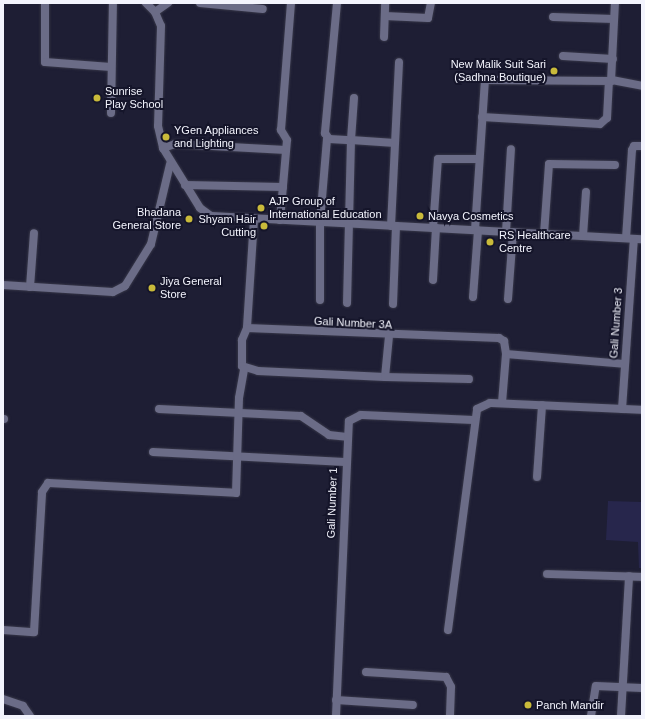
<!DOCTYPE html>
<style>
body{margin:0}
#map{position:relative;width:645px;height:719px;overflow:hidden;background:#1e1e34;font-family:Helvetica,sans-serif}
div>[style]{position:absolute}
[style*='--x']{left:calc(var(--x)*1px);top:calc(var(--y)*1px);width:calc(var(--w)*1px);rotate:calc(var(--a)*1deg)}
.green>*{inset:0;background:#27264c}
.roads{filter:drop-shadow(0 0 1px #373748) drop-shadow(0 0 1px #373748)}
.street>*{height:8px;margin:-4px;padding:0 4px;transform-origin:4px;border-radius:4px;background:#6b6c87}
.dots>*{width:11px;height:11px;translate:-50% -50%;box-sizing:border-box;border:2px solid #15152a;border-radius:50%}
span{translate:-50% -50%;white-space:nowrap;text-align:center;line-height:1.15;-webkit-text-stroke:4px #15152a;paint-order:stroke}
.poi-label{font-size:11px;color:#f3f4fd}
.right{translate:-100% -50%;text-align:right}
.left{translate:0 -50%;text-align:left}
.street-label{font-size:11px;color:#f3f4fd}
.frame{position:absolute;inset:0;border:4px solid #f3f4fd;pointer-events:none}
</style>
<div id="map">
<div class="green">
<i style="clip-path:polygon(608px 501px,642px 502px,642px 568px,639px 568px,638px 542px,606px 540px)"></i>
</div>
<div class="roads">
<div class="street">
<i style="--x:45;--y:3;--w:59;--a:90"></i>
<i style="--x:45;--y:62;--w:66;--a:4.3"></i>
<i style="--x:146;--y:3;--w:13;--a:45"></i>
<i style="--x:155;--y:12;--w:15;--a:67"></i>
<i style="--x:161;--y:26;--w:100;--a:91.7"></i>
<i style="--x:158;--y:126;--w:23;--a:77"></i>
<i style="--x:163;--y:148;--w:70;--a:58.3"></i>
<i style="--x:200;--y:208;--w:14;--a:36"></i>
<i style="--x:211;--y:216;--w:432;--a:3.1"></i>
<i style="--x:200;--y:3;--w:63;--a:5.4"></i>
<i style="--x:337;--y:3;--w:131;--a:95.3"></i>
<i style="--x:325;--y:133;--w:7;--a:56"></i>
<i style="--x:329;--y:139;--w:22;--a:3"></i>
<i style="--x:351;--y:140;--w:163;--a:91.4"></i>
<i style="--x:155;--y:12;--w:16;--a:-35"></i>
<i style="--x:385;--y:16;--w:43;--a:2.7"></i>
<i style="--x:428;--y:18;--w:15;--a:-79"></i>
<i style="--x:553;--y:17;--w:61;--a:1.9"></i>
<i style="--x:384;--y:37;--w:34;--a:-88"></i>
<i style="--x:563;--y:56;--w:50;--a:3.4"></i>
<i style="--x:612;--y:80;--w:31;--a:11"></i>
<i style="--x:354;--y:98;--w:42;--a:94.1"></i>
<i style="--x:351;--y:140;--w:44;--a:3.9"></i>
<i style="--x:111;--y:113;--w:110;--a:-89"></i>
<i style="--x:482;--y:117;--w:118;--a:3.4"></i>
<i style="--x:600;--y:124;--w:9;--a:-41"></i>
<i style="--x:607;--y:118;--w:36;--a:-87"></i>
<i style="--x:163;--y:148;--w:13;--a:-18"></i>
<i style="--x:175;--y:144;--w:111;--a:3.1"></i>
<i style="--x:185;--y:185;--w:98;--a:1.2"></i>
<i style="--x:254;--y:219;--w:109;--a:93.7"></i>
<i style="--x:247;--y:328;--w:252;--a:2.3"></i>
<i style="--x:499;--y:338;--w:6;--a:31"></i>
<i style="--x:504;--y:341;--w:13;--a:81"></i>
<i style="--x:506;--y:354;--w:49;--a:94.7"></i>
<i style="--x:280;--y:220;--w:80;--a:-85"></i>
<i style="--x:287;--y:140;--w:12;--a:-121"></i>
<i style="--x:281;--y:130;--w:127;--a:-85.5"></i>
<i style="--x:391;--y:226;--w:164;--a:-87.2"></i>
<i style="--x:433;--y:228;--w:69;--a:-85.9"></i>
<i style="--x:438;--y:159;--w:41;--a:0"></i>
<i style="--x:475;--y:230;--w:150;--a:-86.2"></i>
<i style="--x:485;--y:80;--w:126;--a:0.5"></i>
<i style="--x:611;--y:81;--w:78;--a:-87.1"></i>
<i style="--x:506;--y:232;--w:83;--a:-86.6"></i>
<i style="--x:544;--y:234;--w:70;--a:-85.9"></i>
<i style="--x:549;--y:164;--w:66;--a:0.9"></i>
<i style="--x:583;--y:236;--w:44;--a:-86.1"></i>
<i style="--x:626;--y:238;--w:88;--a:-86.1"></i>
<i style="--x:632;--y:150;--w:4;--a:-63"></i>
<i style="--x:634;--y:146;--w:8;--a:0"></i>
<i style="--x:433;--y:280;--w:52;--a:-86.7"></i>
<i style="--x:3;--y:285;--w:110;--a:3.6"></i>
<i style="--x:113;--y:292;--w:13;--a:-27"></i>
<i style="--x:125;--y:286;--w:49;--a:-58.2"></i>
<i style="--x:151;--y:244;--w:82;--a:-76.6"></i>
<i style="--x:30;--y:287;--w:54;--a:-85.8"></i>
<i style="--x:473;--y:297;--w:67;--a:-85.7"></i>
<i style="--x:508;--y:299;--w:67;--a:-85.7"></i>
<i style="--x:320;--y:300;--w:78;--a:-90"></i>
<i style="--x:320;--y:222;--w:84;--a:-85.2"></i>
<i style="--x:393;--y:304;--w:78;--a:-87.8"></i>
<i style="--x:247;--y:328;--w:13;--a:113"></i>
<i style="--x:242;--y:340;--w:26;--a:90"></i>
<i style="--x:242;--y:366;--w:17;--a:17"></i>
<i style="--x:258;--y:371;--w:127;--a:2.7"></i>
<i style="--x:385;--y:377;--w:41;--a:-84.4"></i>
<i style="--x:506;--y:354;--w:118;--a:4.8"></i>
<i style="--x:385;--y:377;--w:84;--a:1.4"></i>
<i style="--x:159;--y:409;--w:142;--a:2.8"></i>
<i style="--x:301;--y:416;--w:34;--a:34"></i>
<i style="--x:329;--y:435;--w:18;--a:6"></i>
<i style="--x:622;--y:409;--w:170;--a:-86"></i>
<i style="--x:3;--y:419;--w:1;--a:0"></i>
<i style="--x:153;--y:452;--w:192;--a:3"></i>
<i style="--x:537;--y:477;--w:72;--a:-86"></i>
<i style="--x:547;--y:574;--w:95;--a:1.8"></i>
<i style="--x:3;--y:630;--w:31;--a:4"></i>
<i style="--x:34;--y:632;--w:140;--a:-86.7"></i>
<i style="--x:42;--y:492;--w:11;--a:-56"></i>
<i style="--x:48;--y:483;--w:188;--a:3"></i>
<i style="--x:236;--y:493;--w:95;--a:-88.2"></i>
<i style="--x:239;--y:398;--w:29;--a:-80"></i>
<i style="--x:448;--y:630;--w:223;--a:-82.5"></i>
<i style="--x:477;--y:409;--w:14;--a:-25"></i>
<i style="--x:490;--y:403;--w:152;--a:2.6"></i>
<i style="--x:366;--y:672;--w:80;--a:3.6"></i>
<i style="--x:446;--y:677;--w:11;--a:63"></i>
<i style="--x:451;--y:687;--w:29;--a:92"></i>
<i style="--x:3;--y:699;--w:21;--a:19"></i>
<i style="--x:23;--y:706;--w:12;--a:55"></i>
<i style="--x:336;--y:700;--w:77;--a:3.7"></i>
<i style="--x:336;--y:716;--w:295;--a:-87.5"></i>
<i style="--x:349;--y:421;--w:13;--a:-27"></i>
<i style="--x:361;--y:415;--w:114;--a:2.5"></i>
<i style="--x:591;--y:716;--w:30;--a:-81"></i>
<i style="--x:596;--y:686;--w:46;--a:2.5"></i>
<i style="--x:621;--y:716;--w:140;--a:-86.7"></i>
</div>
</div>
<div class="dots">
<i style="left:554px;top:71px;background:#c9ba3a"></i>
<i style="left:97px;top:98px;background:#c9ba3a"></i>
<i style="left:166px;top:137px;background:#c9ba3a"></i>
<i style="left:261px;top:208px;background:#c9ba3a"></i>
<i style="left:420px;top:216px;background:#c9ba3a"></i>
<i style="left:189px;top:219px;background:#c9ba3a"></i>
<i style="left:264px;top:226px;background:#c9ba3a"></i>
<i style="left:490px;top:242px;background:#c9ba3a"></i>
<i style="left:152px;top:288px;background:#c9ba3a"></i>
<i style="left:528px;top:705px;background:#c9ba3a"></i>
</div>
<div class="poi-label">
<span class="right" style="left:546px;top:71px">New Malik Suit Sari<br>(Sadhna Boutique)</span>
<span class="left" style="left:105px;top:98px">Sunrise<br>Play School</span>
<span class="left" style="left:174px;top:137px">YGen Appliances<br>and Lighting</span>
<span class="left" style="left:269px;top:208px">AJP Group of<br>International Education</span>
<span class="right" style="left:181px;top:219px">Bhadana<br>General Store</span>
<span class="left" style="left:428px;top:216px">Navya Cosmetics</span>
<span class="right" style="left:256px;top:226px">Shyam Hair<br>Cutting</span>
<span class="left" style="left:499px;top:242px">RS Healthcare<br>Centre</span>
<span class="left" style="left:160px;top:288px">Jiya General<br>Store</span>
<span class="left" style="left:536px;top:705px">Panch Mandir</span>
</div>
<div class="street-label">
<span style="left:353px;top:323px;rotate:3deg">Gali Number 3A</span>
<span style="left:616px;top:323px;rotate:-86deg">Gali Number 3</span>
<span style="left:332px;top:503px;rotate:-88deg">Gali Number 1</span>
</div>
<div class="frame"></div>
</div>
